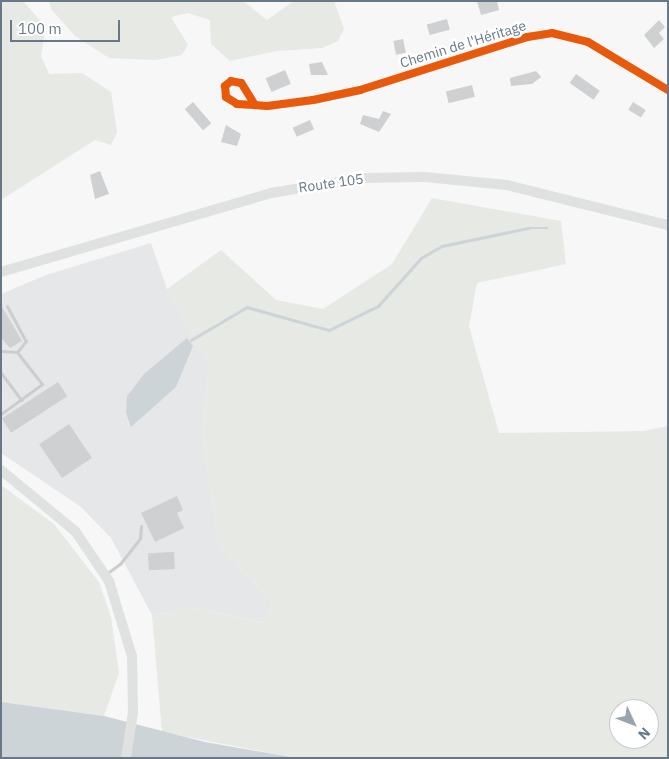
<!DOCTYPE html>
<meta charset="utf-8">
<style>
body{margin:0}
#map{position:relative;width:669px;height:759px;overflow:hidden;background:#f7f7f7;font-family:"IBM Plex Sans",sans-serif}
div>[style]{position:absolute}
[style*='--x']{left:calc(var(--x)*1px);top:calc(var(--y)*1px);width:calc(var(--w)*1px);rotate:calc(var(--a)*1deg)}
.built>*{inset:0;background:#e6e7e8}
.green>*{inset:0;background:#e6e9e4}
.water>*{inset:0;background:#ccd4d7}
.stream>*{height:2.5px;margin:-1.25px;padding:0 1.25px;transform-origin:1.25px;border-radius:1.25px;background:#ccd4d7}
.building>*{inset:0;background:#ced0d1;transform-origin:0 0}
.service>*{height:3px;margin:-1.5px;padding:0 1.5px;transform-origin:1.5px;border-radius:1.5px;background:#cccdce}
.minor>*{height:7px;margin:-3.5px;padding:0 3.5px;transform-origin:3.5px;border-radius:3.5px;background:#cccdce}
.secondary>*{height:10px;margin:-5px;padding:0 5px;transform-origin:5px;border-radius:5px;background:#e0e1e1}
.primary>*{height:10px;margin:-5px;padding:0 5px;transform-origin:5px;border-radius:5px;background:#e0e1e1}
.cycleway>*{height:8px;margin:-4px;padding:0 4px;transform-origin:4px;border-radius:4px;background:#e8590c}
span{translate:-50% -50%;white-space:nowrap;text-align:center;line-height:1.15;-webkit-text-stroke:5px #fff;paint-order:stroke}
.street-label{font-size:14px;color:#677987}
.frame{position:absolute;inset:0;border:2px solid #677987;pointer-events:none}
.north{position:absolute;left:609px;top:699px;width:50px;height:50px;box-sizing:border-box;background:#fff;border:1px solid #c2c9cf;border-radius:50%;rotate:133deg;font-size:14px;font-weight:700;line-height:20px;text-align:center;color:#677987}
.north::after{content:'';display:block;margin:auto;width:18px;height:22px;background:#99a5ae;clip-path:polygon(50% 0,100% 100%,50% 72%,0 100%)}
.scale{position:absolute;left:10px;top:20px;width:110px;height:22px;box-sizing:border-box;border:2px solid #677987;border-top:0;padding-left:6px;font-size:15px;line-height:18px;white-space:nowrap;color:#677987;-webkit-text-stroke:4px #fff;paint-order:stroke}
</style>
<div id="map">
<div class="built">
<i style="clip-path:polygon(151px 243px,167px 289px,209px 363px,202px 434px,219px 546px,272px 601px,265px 623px,197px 608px,152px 615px,111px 538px,81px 507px,1px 453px,1px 294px,46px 275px)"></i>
</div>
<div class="green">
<i style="clip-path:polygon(1px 1px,23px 1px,46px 27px,41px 56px,49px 74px,82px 73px,111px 92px,117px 132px,111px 145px,95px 140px,1px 200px)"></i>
<i style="clip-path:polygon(49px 1px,243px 1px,267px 20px,294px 1px,334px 1px,344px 29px,338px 41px,322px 48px,276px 51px,230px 61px,211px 44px,210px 20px,188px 13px,171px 17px,188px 45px,182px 55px,156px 60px,109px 58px,75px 36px,51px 9px)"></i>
<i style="clip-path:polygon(evenodd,432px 198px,561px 221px,566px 264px,477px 283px,469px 326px,499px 433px,644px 431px,668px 426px,668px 758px,296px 758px,162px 732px,152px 615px,197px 608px,264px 623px,272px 601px,219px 546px,202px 434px,209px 363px,167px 289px,221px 250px,276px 300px,323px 309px,392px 264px,432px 198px,619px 709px,649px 709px,649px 739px,619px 739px,619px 709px)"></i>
<i style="clip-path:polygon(1px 485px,54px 524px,99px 582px,111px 617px,119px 673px,104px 716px,1px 702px)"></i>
</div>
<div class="water">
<i style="clip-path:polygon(187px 338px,193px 346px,176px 387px,131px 427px,126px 413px,127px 396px,144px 374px)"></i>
<i style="clip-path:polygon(1px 702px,104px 716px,205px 742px,296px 758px,1px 758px)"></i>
</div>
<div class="stream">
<i style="--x:191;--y:340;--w:65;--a:-30.5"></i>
<i style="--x:247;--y:307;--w:85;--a:15.7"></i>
<i style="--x:329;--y:330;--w:55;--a:-26.1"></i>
<i style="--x:378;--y:306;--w:64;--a:-48.1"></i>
<i style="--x:421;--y:258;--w:24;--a:-30"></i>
<i style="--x:442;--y:246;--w:88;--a:-11.8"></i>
<i style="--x:528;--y:228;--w:19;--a:0"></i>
</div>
<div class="building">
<i style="clip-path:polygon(477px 1px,497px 1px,499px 10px,481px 15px)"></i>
<i style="left:447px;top:19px;width:11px;height:21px;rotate:75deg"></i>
<i style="clip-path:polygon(659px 20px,665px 27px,659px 33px,664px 39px,654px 48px,644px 35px)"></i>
<i style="left:403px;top:39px;width:14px;height:10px;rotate:78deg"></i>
<i style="clip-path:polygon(322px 62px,328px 75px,311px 75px,309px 64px)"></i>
<i style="left:285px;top:70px;width:15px;height:21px;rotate:67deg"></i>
<i style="clip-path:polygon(536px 71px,541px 77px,532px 84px,511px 86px,510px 78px)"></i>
<i style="left:576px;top:74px;width:29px;height:11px;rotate:35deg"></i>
<i style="left:472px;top:85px;width:12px;height:27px;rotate:76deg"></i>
<i style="left:193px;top:102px;width:28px;height:11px;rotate:49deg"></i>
<i style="left:633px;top:102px;width:15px;height:9px;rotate:32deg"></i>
<i style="clip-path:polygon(383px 111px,391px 114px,379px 132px,360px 124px,363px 115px,379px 119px)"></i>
<i style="left:310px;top:120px;width:10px;height:19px;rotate:66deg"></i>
<i style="clip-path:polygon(226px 125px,241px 134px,237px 146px,221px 142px)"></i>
<i style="clip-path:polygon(100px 171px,109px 194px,95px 199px,90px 175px)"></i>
<i style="clip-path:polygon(1px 305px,22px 341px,10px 348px,1px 338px)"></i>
<i style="left:58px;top:382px;width:17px;height:67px;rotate:57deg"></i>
<i style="left:69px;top:424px;width:41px;height:36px;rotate:56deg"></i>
<i style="clip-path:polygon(177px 496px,183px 510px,177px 513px,184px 528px,155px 542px,141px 513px)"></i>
<i style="left:174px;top:552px;width:17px;height:26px;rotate:87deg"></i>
</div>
<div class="service">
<i style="--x:7;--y:306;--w:40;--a:62"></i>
<i style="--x:26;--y:341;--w:14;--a:129"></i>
<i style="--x:1;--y:351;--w:16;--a:4"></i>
<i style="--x:17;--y:352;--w:41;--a:52"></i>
<i style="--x:42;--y:384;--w:51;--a:143.8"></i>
<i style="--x:1;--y:373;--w:34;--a:53"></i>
<i style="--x:106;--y:574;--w:17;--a:-36"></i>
<i style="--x:120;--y:564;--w:33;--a:-52"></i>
<i style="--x:140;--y:538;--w:12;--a:-85"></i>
</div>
<div class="minor">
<i style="--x:255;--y:105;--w:26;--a:-122"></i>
<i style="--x:241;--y:83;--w:10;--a:-169"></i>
<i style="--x:231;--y:81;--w:8;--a:140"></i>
<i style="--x:225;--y:86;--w:11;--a:85"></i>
<i style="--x:226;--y:97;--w:13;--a:32"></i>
<i style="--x:237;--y:104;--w:18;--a:3"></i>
<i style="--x:255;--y:105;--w:12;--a:5"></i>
<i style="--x:267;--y:106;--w:46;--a:-7.4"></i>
<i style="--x:313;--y:100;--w:48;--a:-12"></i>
<i style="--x:360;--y:90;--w:175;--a:-17.6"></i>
<i style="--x:527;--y:37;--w:25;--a:-9"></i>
<i style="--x:552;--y:33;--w:37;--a:14"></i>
<i style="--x:588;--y:42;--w:93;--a:31"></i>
</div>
<div class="secondary">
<i style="--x:1;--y:470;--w:96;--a:39.5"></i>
<i style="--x:75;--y:531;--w:60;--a:55.8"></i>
<i style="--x:109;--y:581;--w:78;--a:73"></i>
<i style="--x:132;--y:656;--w:56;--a:89"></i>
<i style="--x:133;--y:712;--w:47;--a:98.7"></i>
</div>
<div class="primary">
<i style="--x:1;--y:272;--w:281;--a:-16.3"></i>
<i style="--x:271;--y:193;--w:93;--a:-9.3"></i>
<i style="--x:363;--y:178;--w:62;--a:-0.9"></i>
<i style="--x:425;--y:177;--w:82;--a:5.6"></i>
<i style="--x:507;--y:185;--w:166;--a:14"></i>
</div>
<div class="cycleway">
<i style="--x:255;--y:105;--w:26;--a:-122"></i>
<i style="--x:241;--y:83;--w:10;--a:-169"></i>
<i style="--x:231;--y:81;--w:8;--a:140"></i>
<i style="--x:225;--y:86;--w:11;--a:85"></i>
<i style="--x:226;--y:97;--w:13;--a:32"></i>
<i style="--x:237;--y:104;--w:18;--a:3"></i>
<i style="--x:255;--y:105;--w:12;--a:5"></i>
<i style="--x:267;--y:106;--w:46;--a:-7.4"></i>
<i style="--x:313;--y:100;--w:48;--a:-12"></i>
<i style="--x:360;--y:90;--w:175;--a:-17.6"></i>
<i style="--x:527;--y:37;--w:25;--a:-9"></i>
<i style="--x:552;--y:33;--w:37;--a:14"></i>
<i style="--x:588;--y:42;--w:93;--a:31"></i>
</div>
<div class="street-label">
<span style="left:463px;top:44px;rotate:-17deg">Chemin de l'Héritage</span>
<span style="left:331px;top:183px;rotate:-8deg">Route 105</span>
</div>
<div class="frame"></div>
<div class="north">N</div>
<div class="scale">100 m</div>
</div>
